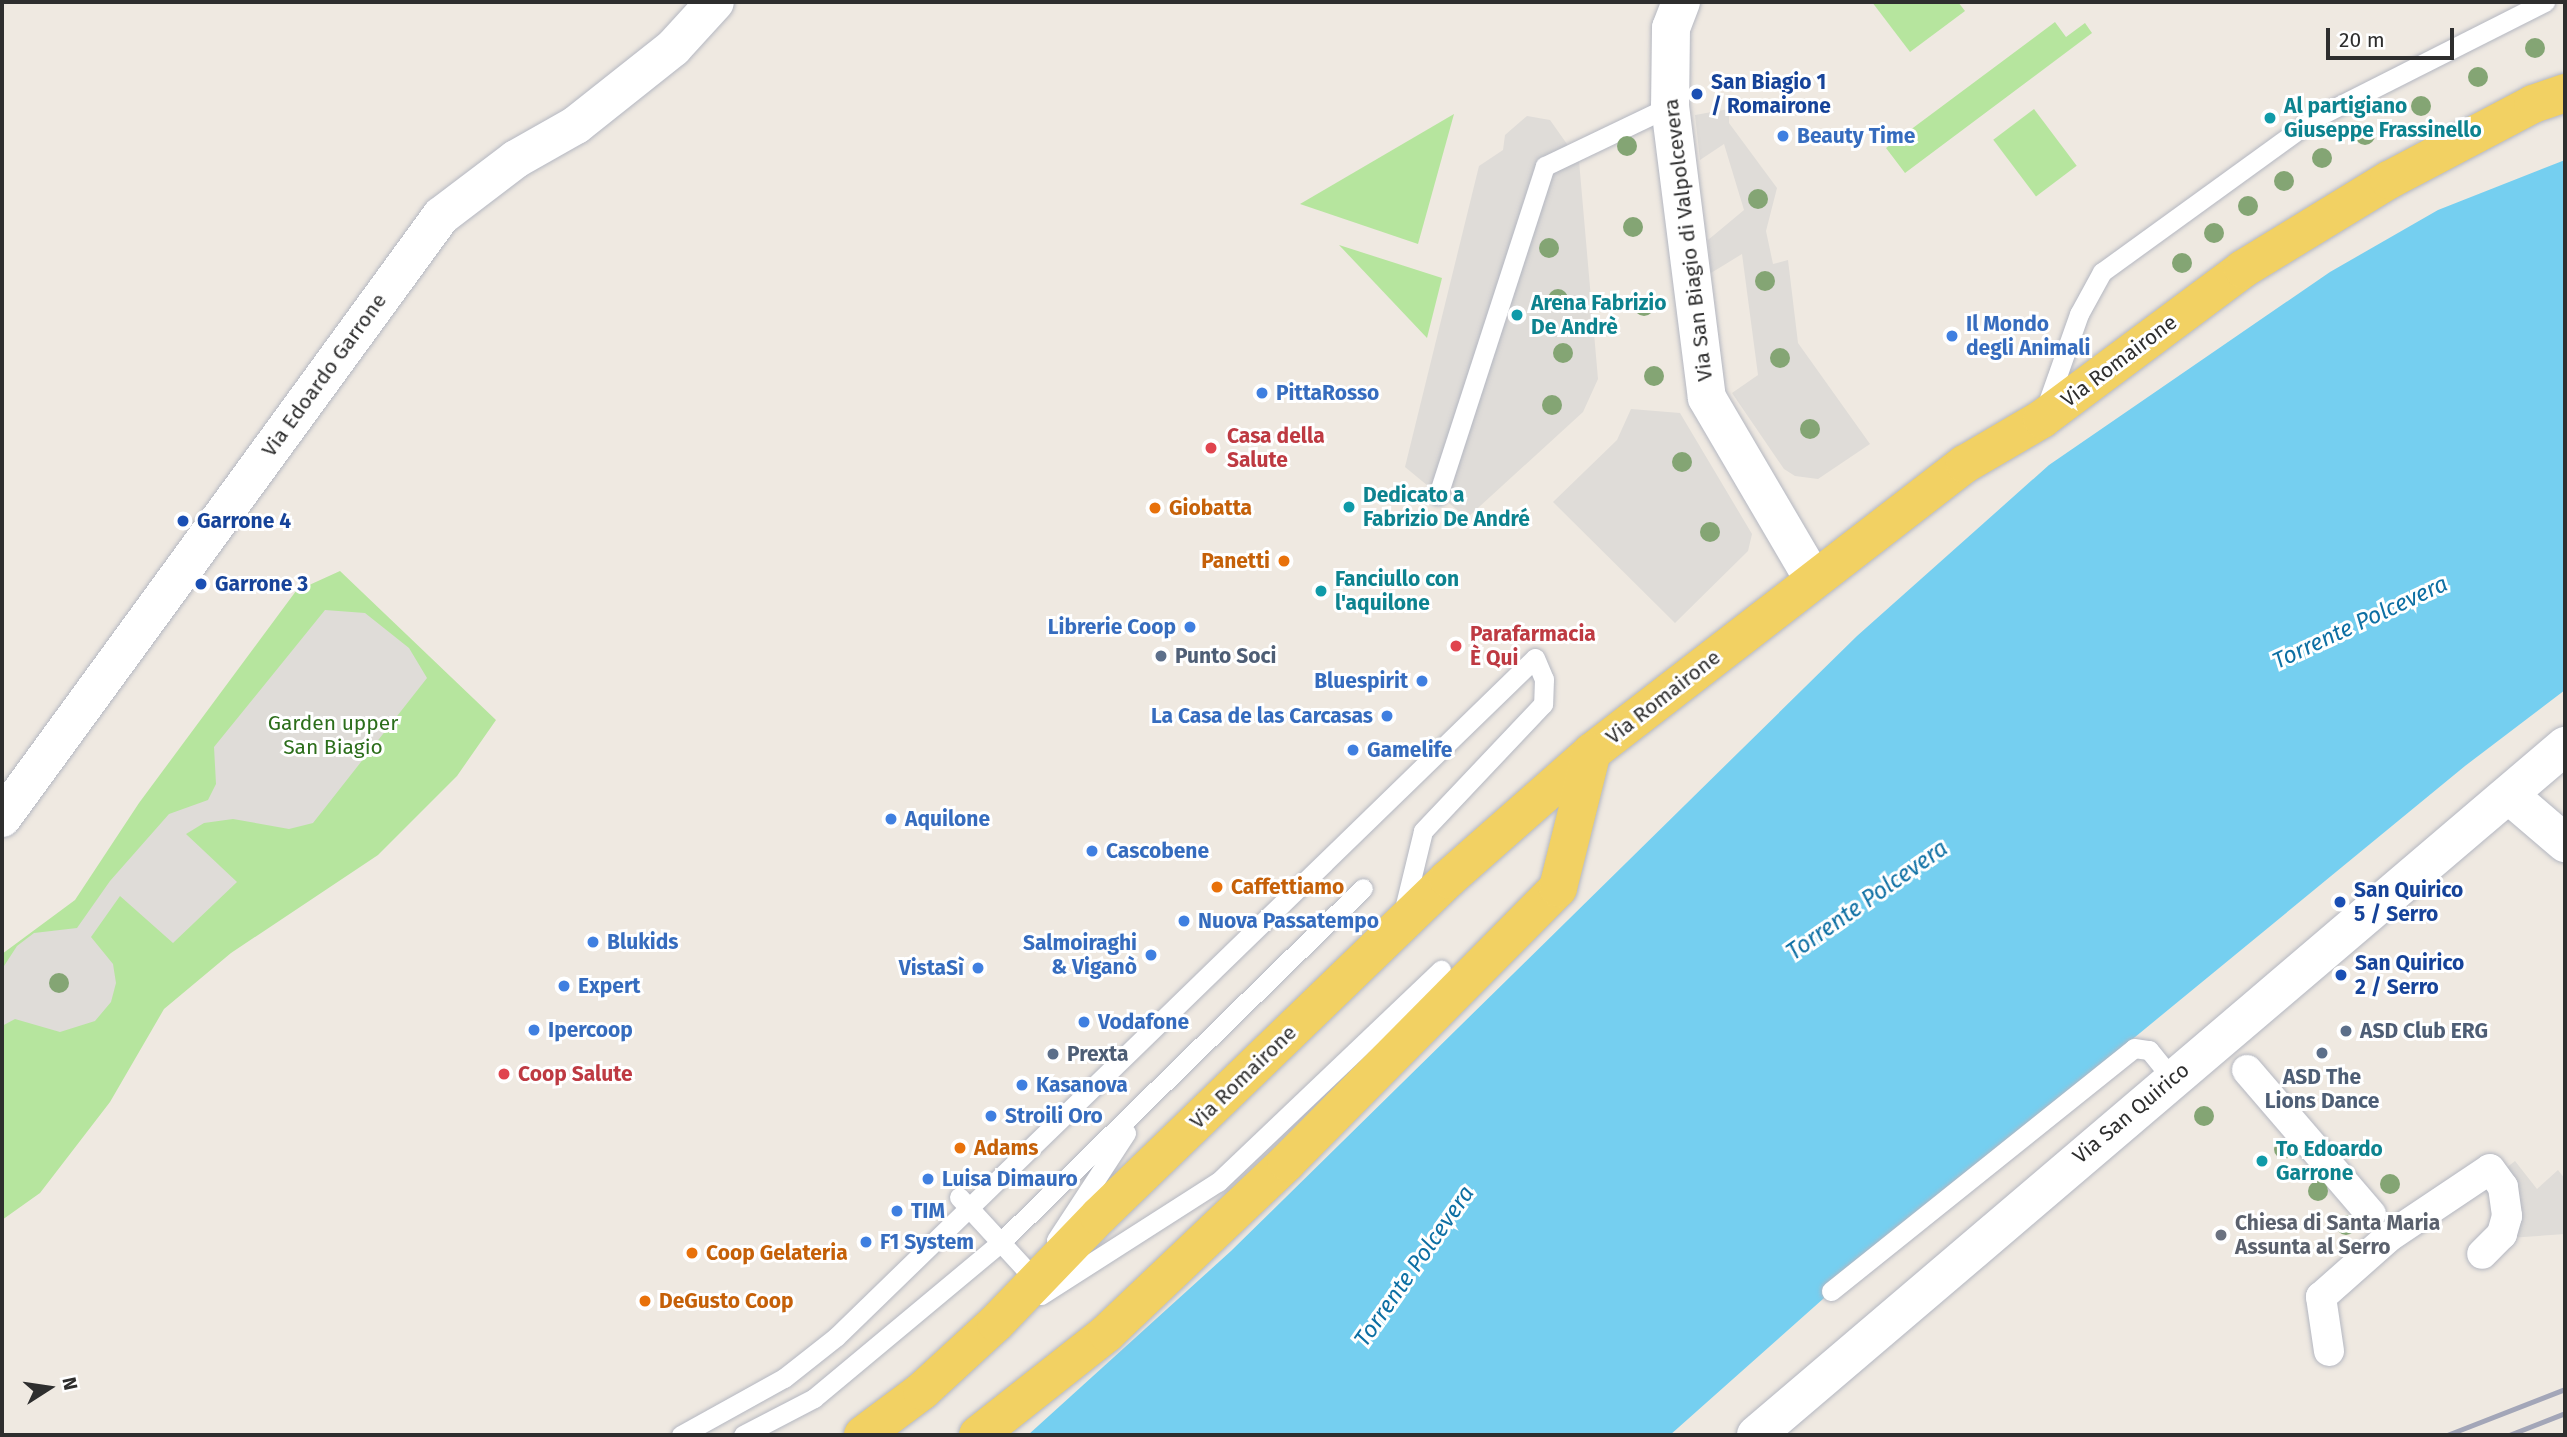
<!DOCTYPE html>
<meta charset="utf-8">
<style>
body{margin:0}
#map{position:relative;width:2567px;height:1437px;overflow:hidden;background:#efe9e1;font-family:"Fira Sans",sans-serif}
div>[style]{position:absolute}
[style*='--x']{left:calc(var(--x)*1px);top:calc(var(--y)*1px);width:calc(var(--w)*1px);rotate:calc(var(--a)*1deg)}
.green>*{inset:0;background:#b6e59e;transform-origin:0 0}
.plaza>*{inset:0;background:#dfdcd8}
.water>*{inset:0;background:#75cff0}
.roads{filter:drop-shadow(0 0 2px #b4b7c1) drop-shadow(0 0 2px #b4b7c1)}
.service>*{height:19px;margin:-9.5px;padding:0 9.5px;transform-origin:9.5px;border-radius:9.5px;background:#fff}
.pedestrian>*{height:30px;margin:-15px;padding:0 15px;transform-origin:15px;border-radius:15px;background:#fff}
.minor>*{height:38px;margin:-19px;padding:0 19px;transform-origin:19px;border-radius:19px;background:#fff}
.secondary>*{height:38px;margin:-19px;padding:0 19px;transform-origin:19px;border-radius:19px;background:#fff}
.primary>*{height:38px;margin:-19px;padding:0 19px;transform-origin:19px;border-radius:19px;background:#f2d163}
.rail>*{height:5px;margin:-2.5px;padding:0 2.5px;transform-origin:2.5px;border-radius:2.5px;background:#a3a6b8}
.trees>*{width:20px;height:20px;margin:-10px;border-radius:50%;background:#84a574}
.dots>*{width:19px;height:19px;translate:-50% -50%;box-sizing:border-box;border:4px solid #fff;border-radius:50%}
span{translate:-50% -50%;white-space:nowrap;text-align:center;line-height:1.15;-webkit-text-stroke:6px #fff;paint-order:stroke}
.transit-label{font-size:21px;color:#164399;font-weight:700}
.left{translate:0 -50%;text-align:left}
.culture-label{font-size:21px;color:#0d838f;font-weight:700}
.shop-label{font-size:21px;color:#366cbe;font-weight:700}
.right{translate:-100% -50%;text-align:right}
.street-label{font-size:21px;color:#2e2e2e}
.health-label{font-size:21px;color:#be3a42;font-weight:700}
.food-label{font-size:21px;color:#c56008;font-weight:700}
.service-label{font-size:21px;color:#4e5e75;font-weight:700}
.park-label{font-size:21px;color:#2c6e1b}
.worship-label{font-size:21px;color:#5b616d;font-weight:700}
.water-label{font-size:23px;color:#0d6fa3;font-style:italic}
.frame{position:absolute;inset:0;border:4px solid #2e2e2e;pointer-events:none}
.north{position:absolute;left:14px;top:1353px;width:70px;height:70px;-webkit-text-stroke:5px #fff;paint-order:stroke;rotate:78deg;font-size:19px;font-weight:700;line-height:28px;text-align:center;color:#2e2e2e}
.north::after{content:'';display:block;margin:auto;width:24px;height:32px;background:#2e2e2e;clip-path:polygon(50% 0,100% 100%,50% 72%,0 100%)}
.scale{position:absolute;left:2326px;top:28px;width:128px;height:32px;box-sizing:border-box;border:4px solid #2e2e2e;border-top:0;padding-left:9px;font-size:21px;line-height:24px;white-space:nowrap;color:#2e2e2e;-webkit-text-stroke:5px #fff;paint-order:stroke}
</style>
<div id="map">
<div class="green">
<i style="clip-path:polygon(1872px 2px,1958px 2px,1965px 11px,1910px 52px)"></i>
<i style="clip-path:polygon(2055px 22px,2066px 37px,2085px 23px,2092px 33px,1905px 173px,1886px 148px)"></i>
<i style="left:2034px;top:109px;width:71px;height:51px;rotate:53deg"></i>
<i style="clip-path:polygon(1454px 114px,1418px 244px,1300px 204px)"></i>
<i style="clip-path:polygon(1339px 245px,1442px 278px,1427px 338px)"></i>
<i style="clip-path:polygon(340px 571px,496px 720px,457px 776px,378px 855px,231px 953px,164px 1009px,110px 1102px,40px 1193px,2px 1220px,2px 954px,75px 900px,139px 803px,296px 591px)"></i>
</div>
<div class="plaza">
<i style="clip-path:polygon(1729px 109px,1729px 123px,1777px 188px,1766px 231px,1773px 264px,1788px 260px,1798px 343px,1870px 444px,1818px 479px,1795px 476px,1784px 469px,1732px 393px,1758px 375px,1742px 254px,1711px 273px,1708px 240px,1744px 210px,1724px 144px,1700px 160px,1695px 115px)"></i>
<i style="clip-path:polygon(1527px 116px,1550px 120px,1579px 161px,1598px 379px,1583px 412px,1467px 518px,1405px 467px,1479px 166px,1503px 150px,1505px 135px)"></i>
<i style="clip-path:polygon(1631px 409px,1680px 413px,1752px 534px,1748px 551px,1675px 623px,1553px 502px,1617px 440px)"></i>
<i style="clip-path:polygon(325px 610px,365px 613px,409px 648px,427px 678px,313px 823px,289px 829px,233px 819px,204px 823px,186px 834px,237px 882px,173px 943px,120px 896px,91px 937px,113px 964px,116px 983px,111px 1002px,95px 1021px,60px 1032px,15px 1019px,2px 1026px,4px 966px,17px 946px,34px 933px,77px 928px,110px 881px,169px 814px,208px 800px,216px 784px,214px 747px)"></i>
<i style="clip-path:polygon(2515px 1161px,2537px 1189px,2558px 1170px,2565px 1179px,2565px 1234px,2509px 1238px,2501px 1172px)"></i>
</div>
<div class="water">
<i style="clip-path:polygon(2565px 160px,2565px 690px,2465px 766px,1905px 1226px,1670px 1435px,1028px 1435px,1231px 1251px,1857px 636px,2049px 465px,2330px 272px,2438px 210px)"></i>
</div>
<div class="roads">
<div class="service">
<i style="--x:2045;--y:410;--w:102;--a:-70.5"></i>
<i style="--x:2079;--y:314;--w:48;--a:-61.3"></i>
<i style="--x:2102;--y:272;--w:261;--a:-35.9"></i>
<i style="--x:2313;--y:119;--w:260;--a:-26.8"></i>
<i style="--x:1438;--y:495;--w:346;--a:-72"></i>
<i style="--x:1545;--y:166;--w:139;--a:-25.6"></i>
<i style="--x:959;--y:1197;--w:117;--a:47.4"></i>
<i style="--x:1056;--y:1240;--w:128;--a:-56.8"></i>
<i style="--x:1831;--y:1291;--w:388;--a:-38.7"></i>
<i style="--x:2134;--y:1048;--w:15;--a:8"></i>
<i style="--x:2149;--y:1050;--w:35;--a:51"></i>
<i style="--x:1041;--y:1295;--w:210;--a:-32.6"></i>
<i style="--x:1218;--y:1182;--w:308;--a:-43.6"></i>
<i style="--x:681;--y:1435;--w:118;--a:-29"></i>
<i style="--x:784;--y:1378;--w:66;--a:-38.3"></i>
<i style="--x:836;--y:1337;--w:974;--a:-44.17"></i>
<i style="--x:1535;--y:658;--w:23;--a:67"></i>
<i style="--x:1544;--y:679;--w:25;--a:92"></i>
<i style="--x:1543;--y:704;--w:175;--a:133.4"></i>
<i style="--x:1423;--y:831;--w:84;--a:103.7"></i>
<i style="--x:743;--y:1435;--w:80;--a:-27.5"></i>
<i style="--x:814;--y:1398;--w:244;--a:-39.8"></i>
<i style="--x:1001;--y:1242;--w:506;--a:-44.36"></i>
</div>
<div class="pedestrian">
<i style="--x:2247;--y:1070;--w:190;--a:49.3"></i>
<i style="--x:2329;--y:1351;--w:55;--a:-98.4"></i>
<i style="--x:2321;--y:1297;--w:92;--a:-41.5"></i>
<i style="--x:2390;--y:1236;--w:120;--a:-33.8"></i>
<i style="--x:2490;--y:1169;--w:22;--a:54"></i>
<i style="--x:2503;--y:1187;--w:29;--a:82"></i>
<i style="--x:2507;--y:1216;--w:19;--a:106"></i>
<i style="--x:2502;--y:1234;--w:28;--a:135"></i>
</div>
<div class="minor">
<i style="--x:1681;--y:2;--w:28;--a:111"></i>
<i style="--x:1671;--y:28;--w:78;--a:90.7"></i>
<i style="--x:1670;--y:106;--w:294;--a:82.8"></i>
<i style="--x:1707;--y:398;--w:210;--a:59.6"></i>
<i style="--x:2509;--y:795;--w:74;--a:40.6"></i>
<i style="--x:2;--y:818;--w:745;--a:-53.9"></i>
<i style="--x:441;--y:216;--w:94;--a:-37.2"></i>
<i style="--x:516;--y:159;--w:69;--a:-29.5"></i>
<i style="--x:576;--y:125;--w:124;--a:-38.4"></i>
<i style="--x:673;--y:48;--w:62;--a:-47.6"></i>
</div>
<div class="secondary">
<i style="--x:1756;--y:1435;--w:1063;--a:-40.42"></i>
</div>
<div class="primary">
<i style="--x:863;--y:1435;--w:74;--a:-36.7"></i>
<i style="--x:922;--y:1391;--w:100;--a:-42.6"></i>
<i style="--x:996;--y:1323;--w:149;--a:-46.1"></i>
<i style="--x:1099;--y:1216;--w:485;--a:-44"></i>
<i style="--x:1448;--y:879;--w:192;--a:-41.4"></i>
<i style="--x:1592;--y:752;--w:471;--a:-37.7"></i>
<i style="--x:1965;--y:464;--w:89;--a:-30.3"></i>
<i style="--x:2042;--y:419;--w:251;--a:-36.7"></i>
<i style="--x:2243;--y:269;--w:171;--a:-31.4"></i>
<i style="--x:2389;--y:180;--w:163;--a:-27.8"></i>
<i style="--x:2533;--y:104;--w:34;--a:-19"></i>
<i style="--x:978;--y:1435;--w:164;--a:-38.3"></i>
<i style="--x:1107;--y:1333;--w:248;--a:-43.5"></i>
<i style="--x:1287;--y:1162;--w:385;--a:-45.3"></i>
<i style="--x:1558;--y:888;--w:140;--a:-76"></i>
</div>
</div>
<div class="rail">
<i style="--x:2447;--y:1435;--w:127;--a:-21.3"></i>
<i style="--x:2509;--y:1435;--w:60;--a:-21.4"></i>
</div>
<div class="trees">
<i style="left:2535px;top:48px"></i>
<i style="left:2478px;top:77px"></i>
<i style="left:2421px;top:106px"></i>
<i style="left:2365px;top:135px"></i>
<i style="left:1627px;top:146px"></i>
<i style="left:2322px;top:158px"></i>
<i style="left:2284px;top:181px"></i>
<i style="left:1758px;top:199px"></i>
<i style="left:2248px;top:206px"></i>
<i style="left:1633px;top:227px"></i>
<i style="left:2214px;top:233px"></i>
<i style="left:1549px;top:248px"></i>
<i style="left:2182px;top:263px"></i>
<i style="left:1765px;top:281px"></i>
<i style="left:1558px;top:299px"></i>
<i style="left:1644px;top:306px"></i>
<i style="left:1563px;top:353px"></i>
<i style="left:1780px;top:358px"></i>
<i style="left:1654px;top:376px"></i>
<i style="left:1552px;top:405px"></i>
<i style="left:1810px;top:429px"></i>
<i style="left:1682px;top:462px"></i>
<i style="left:1710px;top:532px"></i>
<i style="left:59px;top:983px"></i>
<i style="left:2204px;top:1116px"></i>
<i style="left:2284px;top:1149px"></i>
<i style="left:2390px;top:1184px"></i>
<i style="left:2318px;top:1191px"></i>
<i style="left:2346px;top:1225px"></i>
</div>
<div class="dots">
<i style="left:1697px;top:94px;background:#1a4fb4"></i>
<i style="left:2270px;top:118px;background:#0f9aa8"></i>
<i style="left:1783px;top:136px;background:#3f7fe0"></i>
<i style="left:1517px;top:315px;background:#0f9aa8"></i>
<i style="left:1952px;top:336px;background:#3f7fe0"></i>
<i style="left:1262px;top:393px;background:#3f7fe0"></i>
<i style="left:1211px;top:448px;background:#e0444e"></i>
<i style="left:1349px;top:507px;background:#0f9aa8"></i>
<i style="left:1155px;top:508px;background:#e8710a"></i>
<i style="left:183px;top:521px;background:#1a4fb4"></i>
<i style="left:1284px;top:561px;background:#e8710a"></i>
<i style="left:201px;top:584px;background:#1a4fb4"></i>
<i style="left:1321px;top:591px;background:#0f9aa8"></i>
<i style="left:1190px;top:627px;background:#3f7fe0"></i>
<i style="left:1456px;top:646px;background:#e0444e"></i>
<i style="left:1161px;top:656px;background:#5c6f8a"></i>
<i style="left:1422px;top:681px;background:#3f7fe0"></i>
<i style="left:1387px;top:716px;background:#3f7fe0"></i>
<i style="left:1353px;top:750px;background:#3f7fe0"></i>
<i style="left:891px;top:819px;background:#3f7fe0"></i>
<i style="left:1092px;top:851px;background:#3f7fe0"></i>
<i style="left:1217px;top:887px;background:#e8710a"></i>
<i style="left:2340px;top:902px;background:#1a4fb4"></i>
<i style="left:1184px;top:921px;background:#3f7fe0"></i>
<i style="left:593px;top:942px;background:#3f7fe0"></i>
<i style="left:1151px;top:955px;background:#3f7fe0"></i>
<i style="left:978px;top:968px;background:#3f7fe0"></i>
<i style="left:2341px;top:975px;background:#1a4fb4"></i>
<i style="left:564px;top:986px;background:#3f7fe0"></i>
<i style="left:1084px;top:1022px;background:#3f7fe0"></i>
<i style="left:534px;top:1030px;background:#3f7fe0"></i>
<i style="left:2346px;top:1031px;background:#5c6f8a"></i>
<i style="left:2322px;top:1053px;background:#5c6f8a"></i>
<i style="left:1053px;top:1054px;background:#5c6f8a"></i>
<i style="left:504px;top:1074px;background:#e0444e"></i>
<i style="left:1022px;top:1085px;background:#3f7fe0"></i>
<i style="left:991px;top:1116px;background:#3f7fe0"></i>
<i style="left:960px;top:1148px;background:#e8710a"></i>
<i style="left:2262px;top:1161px;background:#0f9aa8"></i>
<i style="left:928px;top:1179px;background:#3f7fe0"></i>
<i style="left:897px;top:1211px;background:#3f7fe0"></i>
<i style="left:2221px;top:1235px;background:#6b7280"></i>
<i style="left:866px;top:1242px;background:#3f7fe0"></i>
<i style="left:692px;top:1253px;background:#e8710a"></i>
<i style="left:645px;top:1301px;background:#e8710a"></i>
</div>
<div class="transit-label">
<span class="left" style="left:1711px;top:94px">San Biagio 1<br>/ Romairone</span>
<span class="left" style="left:197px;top:521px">Garrone 4</span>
<span class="left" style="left:215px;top:584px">Garrone 3</span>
<span class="left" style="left:2354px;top:902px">San Quirico<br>5 / Serro</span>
<span class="left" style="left:2355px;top:975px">San Quirico<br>2 / Serro</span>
</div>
<div class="culture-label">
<span class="left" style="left:2284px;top:118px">Al partigiano<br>Giuseppe Frassinello</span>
<span class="left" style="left:1531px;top:315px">Arena Fabrizio<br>De Andrè</span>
<span class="left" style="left:1363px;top:507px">Dedicato a<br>Fabrizio De André</span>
<span class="left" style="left:1335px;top:591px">Fanciullo con<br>l'aquilone</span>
<span class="left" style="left:2276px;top:1161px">To Edoardo<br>Garrone</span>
</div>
<div class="shop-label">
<span class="left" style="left:1797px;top:136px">Beauty Time</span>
<span class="left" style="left:1966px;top:336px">Il Mondo<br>degli Animali</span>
<span class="left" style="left:1276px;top:393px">PittaRosso</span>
<span class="right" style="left:1176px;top:627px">Librerie Coop</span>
<span class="right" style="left:1408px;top:681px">Bluespirit</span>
<span class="right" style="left:1373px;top:716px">La Casa de las Carcasas</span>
<span class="left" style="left:1367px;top:750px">Gamelife</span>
<span class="left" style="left:905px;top:819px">Aquilone</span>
<span class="left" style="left:1106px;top:851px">Cascobene</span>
<span class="left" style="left:1198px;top:921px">Nuova Passatempo</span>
<span class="left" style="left:607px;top:942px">Blukids</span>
<span class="right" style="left:1137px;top:955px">Salmoiraghi<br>&amp; Viganò</span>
<span class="right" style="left:964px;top:968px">VistaSì</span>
<span class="left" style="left:578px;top:986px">Expert</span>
<span class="left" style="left:1098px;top:1022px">Vodafone</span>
<span class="left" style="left:548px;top:1030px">Ipercoop</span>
<span class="left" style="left:1036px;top:1085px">Kasanova</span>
<span class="left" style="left:1005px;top:1116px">Stroili Oro</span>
<span class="left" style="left:942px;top:1179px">Luisa Dimauro</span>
<span class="left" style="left:911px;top:1211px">TIM</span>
<span class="left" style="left:880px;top:1242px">F1 System</span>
</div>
<div class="street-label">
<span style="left:1688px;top:240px;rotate:-97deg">Via San Biagio di Valpolcevera</span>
<span style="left:2119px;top:361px;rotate:-37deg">Via Romairone</span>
<span style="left:324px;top:375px;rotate:-54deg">Via Edoardo Garrone</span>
<span style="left:1663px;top:697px;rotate:-38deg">Via Romairone</span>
<span style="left:1243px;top:1077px;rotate:-44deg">Via Romairone</span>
<span style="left:2131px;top:1113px;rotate:-40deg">Via San Quirico</span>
</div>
<div class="health-label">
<span class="left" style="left:1227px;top:448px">Casa della<br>Salute</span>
<span class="left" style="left:1470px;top:646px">Parafarmacia<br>È Qui</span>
<span class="left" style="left:518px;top:1074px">Coop Salute</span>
</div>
<div class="food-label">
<span class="left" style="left:1169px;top:508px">Giobatta</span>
<span class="right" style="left:1270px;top:561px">Panetti</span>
<span class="left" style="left:1231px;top:887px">Caffettiamo</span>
<span class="left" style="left:974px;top:1148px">Adams</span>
<span class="left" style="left:706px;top:1253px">Coop Gelateria</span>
<span class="left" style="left:659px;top:1301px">DeGusto Coop</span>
</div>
<div class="service-label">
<span class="left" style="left:1175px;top:656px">Punto Soci</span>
<span class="left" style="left:2360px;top:1031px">ASD Club ERG</span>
<span class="left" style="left:1067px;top:1054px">Prexta</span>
<span style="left:2322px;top:1089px">ASD The<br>Lions Dance</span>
</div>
<div class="park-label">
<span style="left:333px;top:735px">Garden upper<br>San Biagio</span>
</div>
<div class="worship-label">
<span class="left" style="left:2235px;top:1235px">Chiesa di Santa Maria<br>Assunta al Serro</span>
</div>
<div class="water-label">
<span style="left:2360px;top:622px;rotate:-25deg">Torrente Polcevera</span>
<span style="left:1867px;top:900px;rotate:-35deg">Torrente Polcevera</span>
<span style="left:1414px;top:1266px;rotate:-55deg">Torrente Polcevera</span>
</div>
<div class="frame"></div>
<div class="north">N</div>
<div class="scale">20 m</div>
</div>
